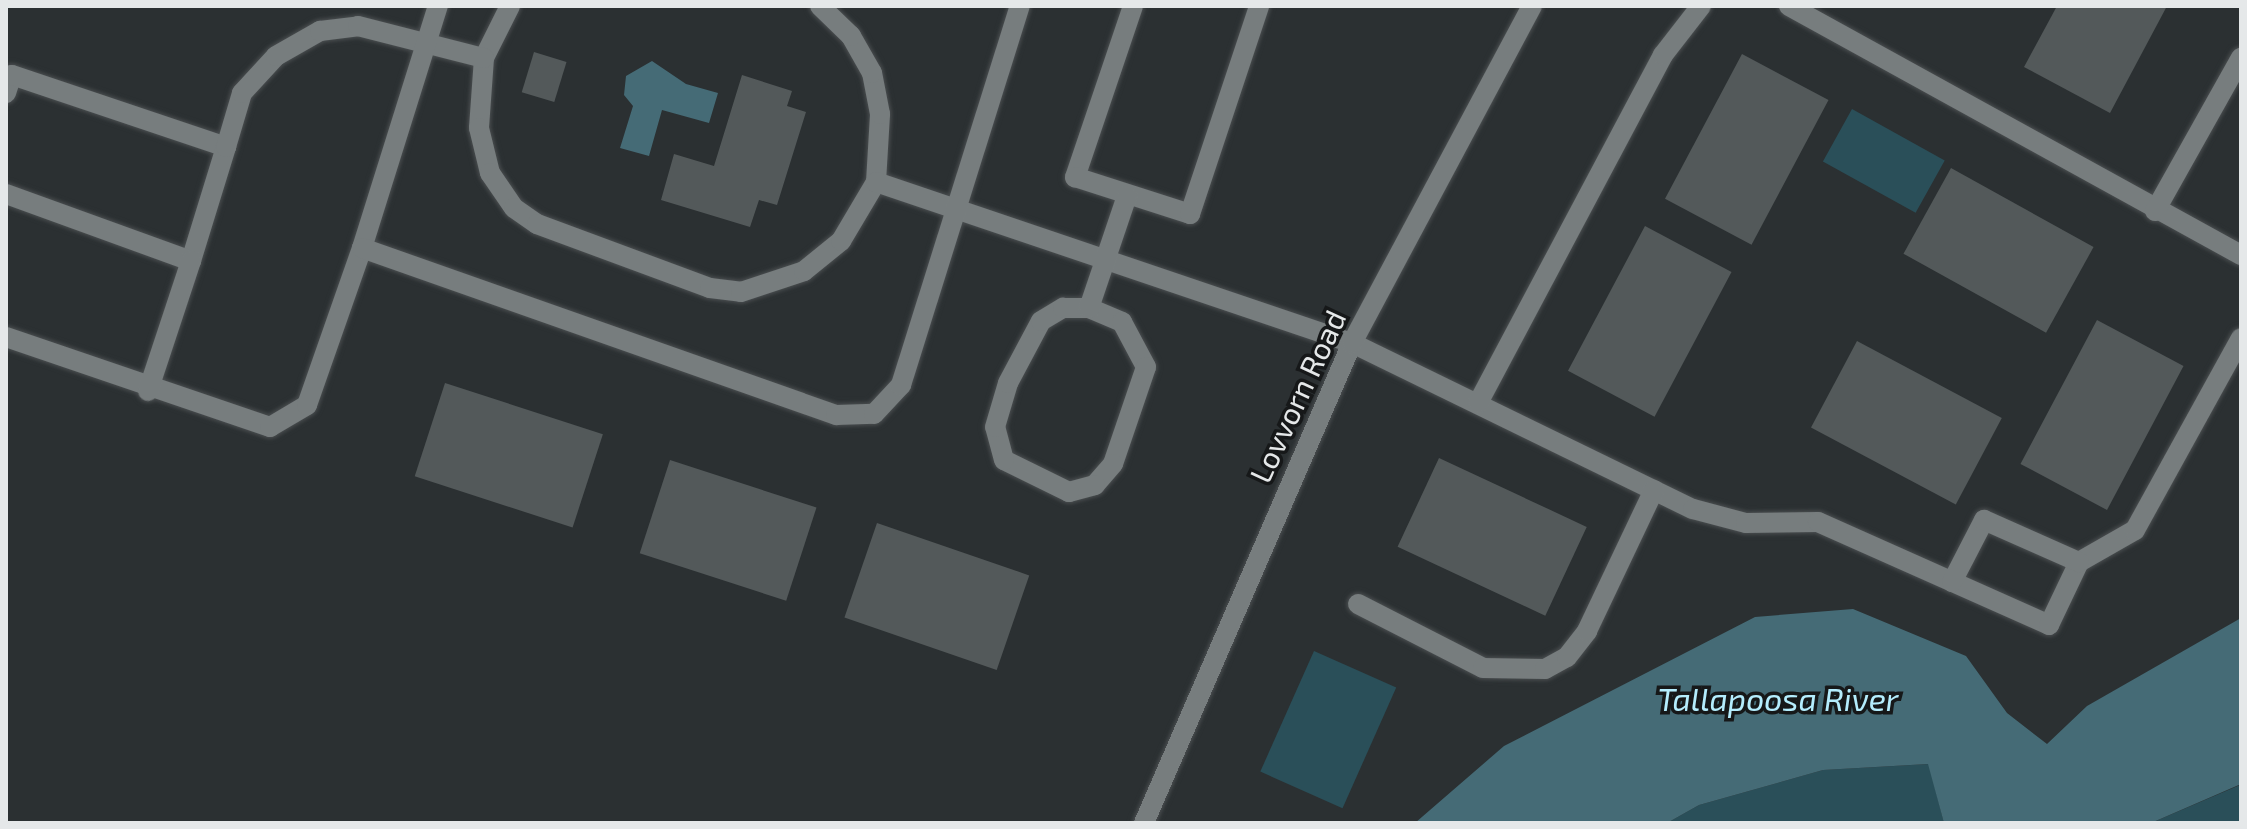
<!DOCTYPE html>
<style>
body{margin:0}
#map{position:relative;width:2247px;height:829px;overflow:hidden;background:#2b3032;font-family:"Exo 2",sans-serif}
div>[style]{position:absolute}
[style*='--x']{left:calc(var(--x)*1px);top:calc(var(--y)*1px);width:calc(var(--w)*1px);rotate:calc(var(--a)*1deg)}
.green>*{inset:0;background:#2a4f59;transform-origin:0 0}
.water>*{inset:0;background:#456b76}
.building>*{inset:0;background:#53595a;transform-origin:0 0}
.roads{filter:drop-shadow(0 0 2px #4a4e50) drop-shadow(0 0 2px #4a4e50)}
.minor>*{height:20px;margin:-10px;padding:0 10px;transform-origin:10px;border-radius:10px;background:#777d7e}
span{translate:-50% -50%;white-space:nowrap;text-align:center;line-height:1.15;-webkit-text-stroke:7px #161819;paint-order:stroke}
.street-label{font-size:30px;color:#e5e8e9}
.water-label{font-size:32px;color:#b4edfd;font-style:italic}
.frame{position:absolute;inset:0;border:8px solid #e5e8e9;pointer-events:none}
</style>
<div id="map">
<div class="green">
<i style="left:1852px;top:109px;width:106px;height:60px;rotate:29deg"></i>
<i style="left:1314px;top:651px;width:90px;height:132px;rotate:24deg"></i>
<i style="clip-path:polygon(1929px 764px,1944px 823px,1667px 823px,1699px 805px,1823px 770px)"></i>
<i style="clip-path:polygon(2241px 784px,2241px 823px,2151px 823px,2240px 785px)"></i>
</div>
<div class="water">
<i style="clip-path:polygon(652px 61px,686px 84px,718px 93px,709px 123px,662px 110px,649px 156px,620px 148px,633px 106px,624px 95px,626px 76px)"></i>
<i style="clip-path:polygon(1853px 609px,1966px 656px,2007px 713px,2047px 744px,2087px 706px,2241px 618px,2241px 784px,2151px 823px,1944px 823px,1928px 764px,1823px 770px,1699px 805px,1667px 823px,1415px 823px,1504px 746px,1755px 617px)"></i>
</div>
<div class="building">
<i style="clip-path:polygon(2057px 6px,2167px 6px,2110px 113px,2024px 67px)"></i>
<i style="left:534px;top:52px;width:34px;height:42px;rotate:17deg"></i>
<i style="left:1742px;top:54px;width:98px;height:164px;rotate:28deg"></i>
<i style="clip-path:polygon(742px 75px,792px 91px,787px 106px,806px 112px,777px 205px,759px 200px,750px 227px,661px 200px,674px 154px,714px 166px)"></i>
<i style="left:1951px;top:168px;width:163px;height:98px;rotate:29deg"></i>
<i style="left:1645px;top:226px;width:98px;height:164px;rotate:28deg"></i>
<i style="left:2097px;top:320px;width:98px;height:163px;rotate:28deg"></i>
<i style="left:1857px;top:341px;width:164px;height:98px;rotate:28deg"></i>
<i style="left:445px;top:383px;width:166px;height:98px;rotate:18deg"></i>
<i style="left:1439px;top:458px;width:163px;height:98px;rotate:25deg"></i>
<i style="left:670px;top:460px;width:154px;height:98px;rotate:18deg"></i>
<i style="left:877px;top:523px;width:161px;height:100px;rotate:19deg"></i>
</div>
<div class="roads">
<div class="minor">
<i style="--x:510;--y:6;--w:58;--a:116.6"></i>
<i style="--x:484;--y:58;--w:70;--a:94.1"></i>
<i style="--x:479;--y:128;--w:46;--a:76.3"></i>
<i style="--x:490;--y:173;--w:42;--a:55.6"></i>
<i style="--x:514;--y:208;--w:28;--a:35"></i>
<i style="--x:537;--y:224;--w:184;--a:20.3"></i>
<i style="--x:710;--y:288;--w:31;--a:7"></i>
<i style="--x:741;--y:292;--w:66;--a:-18.4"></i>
<i style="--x:804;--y:271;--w:48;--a:-39"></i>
<i style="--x:841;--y:241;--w:69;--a:-59.3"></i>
<i style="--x:876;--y:182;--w:68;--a:-86.6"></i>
<i style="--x:880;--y:114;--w:42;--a:-101"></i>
<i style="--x:872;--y:73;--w:43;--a:-119.6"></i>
<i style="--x:851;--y:36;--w:43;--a:-135.9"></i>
<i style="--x:1133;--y:6;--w:181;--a:108.7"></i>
<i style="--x:1075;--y:177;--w:121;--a:17.8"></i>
<i style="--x:1190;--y:214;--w:219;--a:-71.6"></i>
<i style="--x:1789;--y:6;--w:516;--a:28.85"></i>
<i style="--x:6;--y:93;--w:19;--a:-72"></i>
<i style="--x:12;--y:75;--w:226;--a:18.6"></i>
<i style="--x:226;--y:147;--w:119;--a:107.1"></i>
<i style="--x:191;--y:261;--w:197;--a:-160.1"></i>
<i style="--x:226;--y:147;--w:56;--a:-73.5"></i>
<i style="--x:242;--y:93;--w:50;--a:-47.4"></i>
<i style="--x:276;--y:56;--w:51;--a:-29.6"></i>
<i style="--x:320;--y:31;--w:38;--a:-7"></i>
<i style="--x:358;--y:26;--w:130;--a:14.3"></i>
<i style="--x:876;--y:182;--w:502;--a:18.69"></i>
<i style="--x:1352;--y:343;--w:379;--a:26"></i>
<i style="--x:1693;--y:509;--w:55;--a:14.8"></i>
<i style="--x:1746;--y:523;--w:72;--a:-0.8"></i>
<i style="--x:1818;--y:522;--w:253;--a:24"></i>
<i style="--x:2049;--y:625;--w:70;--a:-64.5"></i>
<i style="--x:2079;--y:562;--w:64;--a:-29.7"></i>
<i style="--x:2135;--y:530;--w:219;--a:-61.1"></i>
<i style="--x:2155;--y:211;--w:176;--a:-60.7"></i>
<i style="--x:362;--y:248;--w:254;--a:-72.6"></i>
<i style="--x:1089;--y:308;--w:36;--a:23"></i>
<i style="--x:1122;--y:322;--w:51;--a:61.9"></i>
<i style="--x:1146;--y:367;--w:102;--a:108.8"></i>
<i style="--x:1113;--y:464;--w:28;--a:131"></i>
<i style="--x:1095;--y:485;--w:27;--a:165"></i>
<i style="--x:1069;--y:492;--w:72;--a:-153.8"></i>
<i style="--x:1004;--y:460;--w:34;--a:-105"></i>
<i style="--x:995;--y:427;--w:46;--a:-73.5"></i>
<i style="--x:1008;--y:383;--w:70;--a:-62"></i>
<i style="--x:1041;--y:321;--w:26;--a:-31"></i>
<i style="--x:1063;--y:308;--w:26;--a:0"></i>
<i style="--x:1089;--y:308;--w:118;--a:-71.3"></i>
<i style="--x:6;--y:337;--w:279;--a:18.8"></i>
<i style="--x:270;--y:427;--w:43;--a:-30.7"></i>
<i style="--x:307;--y:405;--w:166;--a:-70.7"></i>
<i style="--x:362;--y:248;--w:503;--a:19.41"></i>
<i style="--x:836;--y:415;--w:38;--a:-2"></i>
<i style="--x:874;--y:414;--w:40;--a:-47"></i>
<i style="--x:901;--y:385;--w:397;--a:-72.6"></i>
<i style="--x:148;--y:391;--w:137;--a:-71.7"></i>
<i style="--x:1478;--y:403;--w:394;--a:-62"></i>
<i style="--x:1663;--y:55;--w:62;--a:-52.2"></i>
<i style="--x:1952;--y:582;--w:70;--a:-62.7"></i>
<i style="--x:1984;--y:520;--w:104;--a:23.9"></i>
<i style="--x:1358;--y:604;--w:140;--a:27.1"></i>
<i style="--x:1483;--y:668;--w:62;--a:0.9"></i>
<i style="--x:1545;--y:669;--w:25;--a:-29"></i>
<i style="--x:1567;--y:657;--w:33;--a:-52"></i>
<i style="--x:1587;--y:631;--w:156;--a:-64.6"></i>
<i style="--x:1144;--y:823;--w:523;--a:-66.57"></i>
<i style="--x:1352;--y:343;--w:382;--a:-61.9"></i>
</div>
</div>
<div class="street-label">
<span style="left:1297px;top:396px;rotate:-65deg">Lovvorn Road</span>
</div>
<div class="water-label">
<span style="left:1778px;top:698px">Tallapoosa River</span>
</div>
<div class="frame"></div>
</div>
